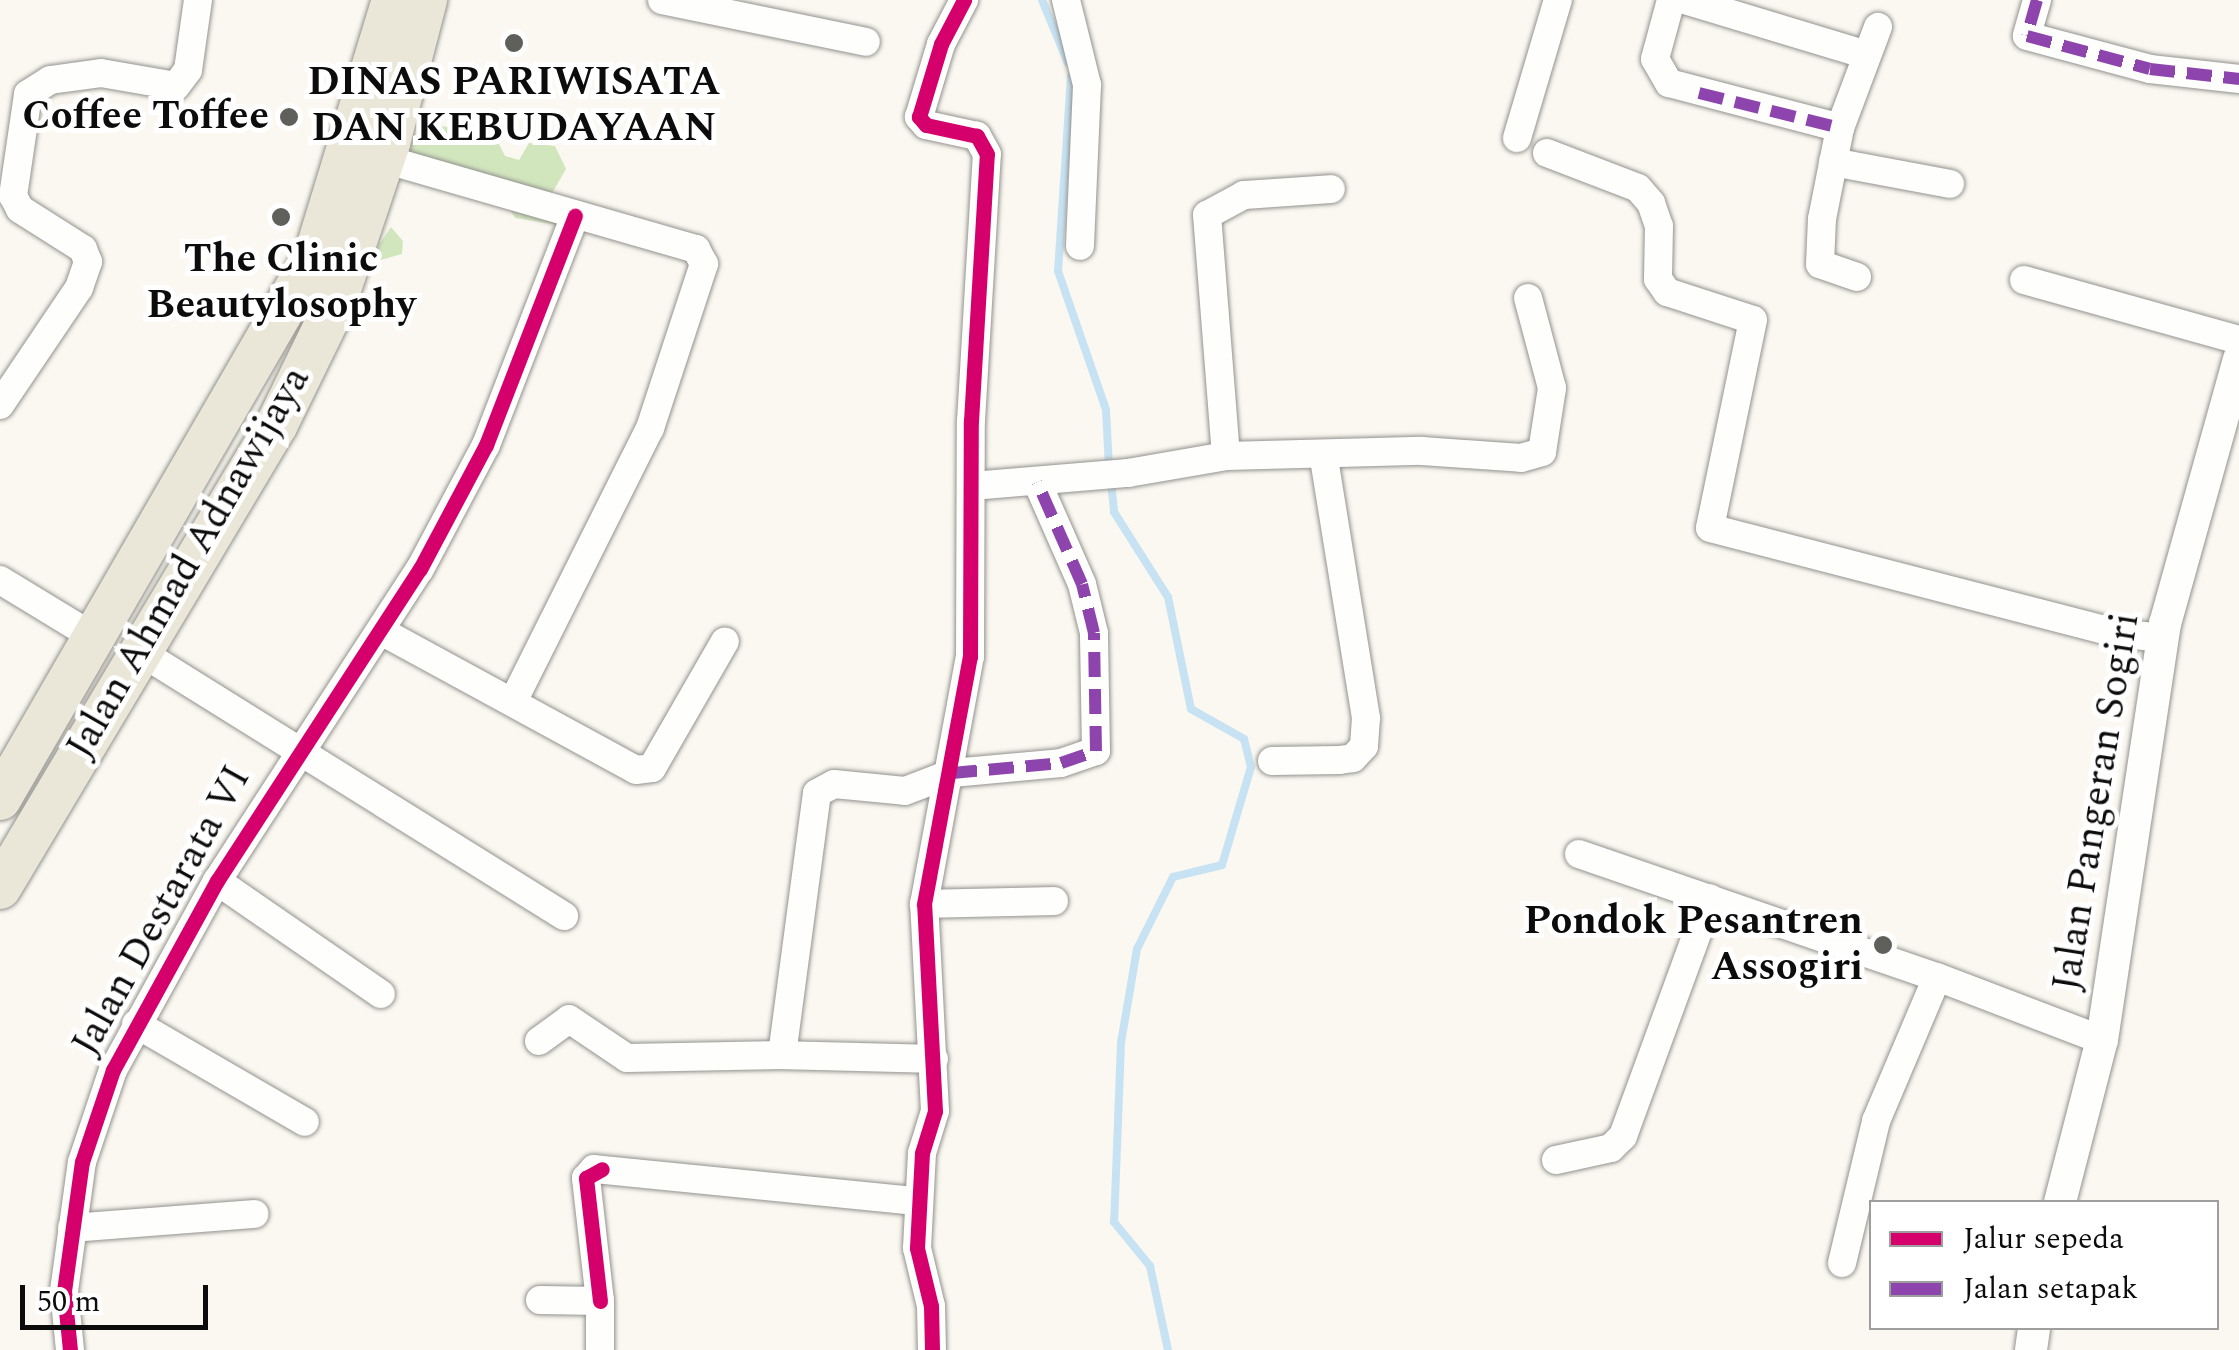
<!DOCTYPE html>
<style>
body{margin:0}
#map{position:relative;width:2239px;height:1350px;overflow:hidden;background:#faf8f0;font-family:Spectral,serif}
div>[style]{position:absolute}
[style*='--x']{left:calc(var(--x)*1px);top:calc(var(--y)*1px);width:calc(var(--w)*1px);rotate:calc(var(--a)*1deg)}
.forest>*{inset:0;background:#d2e6be}
.stream>*{height:8px;margin:-4px;padding:0 4px;transform-origin:4px;border-radius:4px;background:#c7e3f3}
.roads{filter:drop-shadow(0 0 2px #93928f) drop-shadow(0 0 2px #93928f)}
.minor>*{height:28px;margin:-14px;padding:0 14px;transform-origin:14px;border-radius:14px;background:#fefefd}
.tertiary>*{height:32px;margin:-16px;padding:0 16px;transform-origin:16px;border-radius:16px;background:#fefefd}
.primary>*{height:42px;margin:-21px;padding:0 21px;transform-origin:21px;border-radius:21px;background:#ebe7d8}
.quiet>*{height:12px;margin-top:-6px;transform-origin:0;background:repeating-linear-gradient(90deg,#8e44ad 0 25px,transparent 0 37px)}
.cycleway>*{height:15px;margin:-7.5px;padding:0 7.5px;transform-origin:7.5px;border-radius:7.5px;background:#d6006c}
.dots>*{width:28px;height:28px;translate:-50% -50%;box-sizing:border-box;border:5px solid #fff;border-radius:50%}
span{translate:-50% -50%;white-space:nowrap;text-align:center;line-height:1.15;-webkit-text-stroke:10px #fff;paint-order:stroke}
.poi-label{font-size:40px;color:#0c0c0c;font-weight:700}
.right{translate:-100% -50%;text-align:right}
.street-label{font-size:40px;color:#0c0c0c}
.legend{position:absolute;left:1869px;top:1200px;width:350px;height:130px;box-sizing:border-box;background:#fff;border:2px solid #9e9e9e;margin:0;padding:12px 18px;list-style:none;font-size:30px;color:#0c0c0c}
.legend li{display:flex;align-items:center;gap:20px;height:50px}
.legend b{width:50px;border:2px solid #9e9e9e}
.scale{position:absolute;left:20px;top:1285px;width:188px;height:45px;box-sizing:border-box;border:5px solid #0c0c0c;border-top:0;padding-left:12px;font-size:30px;line-height:35px;white-space:nowrap;color:#0c0c0c;-webkit-text-stroke:8px #fff;paint-order:stroke}
</style>
<div id="map">
<div class="forest">
<i style="clip-path:polygon(437px 126px,461px 128px,479px 145px,499px 144px,505px 156px,519px 160px,529px 143px,555px 146px,566px 169px,540px 214px,558px 225px,515px 218px,508px 206px,406px 156px,417px 130px)"></i>
<i style="clip-path:polygon(391px 227px,403px 241px,402px 254px,366px 264px)"></i>
</div>
<div class="stream">
<i style="--x:1042;--y:0;--w:68;--a:67.6"></i>
<i style="--x:1071;--y:76;--w:195;--a:93.8"></i>
<i style="--x:1058;--y:271;--w:147;--a:70.9"></i>
<i style="--x:1106;--y:410;--w:58;--a:87"></i>
<i style="--x:1111;--y:482;--w:30;--a:84"></i>
<i style="--x:1114;--y:512;--w:101;--a:57.6"></i>
<i style="--x:1168;--y:597;--w:114;--a:78.4"></i>
<i style="--x:1191;--y:709;--w:61;--a:29.5"></i>
<i style="--x:1244;--y:739;--w:29;--a:76"></i>
<i style="--x:1251;--y:767;--w:102;--a:106.5"></i>
<i style="--x:1222;--y:865;--w:50;--a:166.2"></i>
<i style="--x:1173;--y:877;--w:80;--a:116.6"></i>
<i style="--x:1137;--y:949;--w:95;--a:99.7"></i>
<i style="--x:1121;--y:1043;--w:179;--a:92.2"></i>
<i style="--x:1114;--y:1222;--w:57;--a:50.7"></i>
<i style="--x:1150;--y:1266;--w:86;--a:77.9"></i>
</div>
<div class="roads">
<div class="minor">
<i style="--x:662;--y:0;--w:208;--a:11.6"></i>
<i style="--x:1066;--y:0;--w:88;--a:76.1"></i>
<i style="--x:1087;--y:85;--w:161;--a:92.5"></i>
<i style="--x:1671;--y:0;--w:61;--a:105.2"></i>
<i style="--x:1655;--y:59;--w:28;--a:60"></i>
<i style="--x:1669;--y:83;--w:177;--a:14.7"></i>
<i style="--x:1685;--y:0;--w:187;--a:16.8"></i>
<i style="--x:2037;--y:0;--w:37;--a:106"></i>
<i style="--x:2027;--y:36;--w:127;--a:15"></i>
<i style="--x:2150;--y:69;--w:90;--a:6.4"></i>
<i style="--x:1517;--y:138;--w:144;--a:-73.5"></i>
<i style="--x:1547;--y:153;--w:97;--a:21"></i>
<i style="--x:1638;--y:188;--w:20;--a:49"></i>
<i style="--x:1651;--y:203;--w:24;--a:71"></i>
<i style="--x:1659;--y:226;--w:53;--a:91.1"></i>
<i style="--x:1658;--y:279;--w:16;--a:55"></i>
<i style="--x:1667;--y:292;--w:90;--a:18"></i>
<i style="--x:1753;--y:320;--w:212;--a:101.7"></i>
<i style="--x:1710;--y:528;--w:420;--a:14.5"></i>
<i style="--x:2117;--y:633;--w:46;--a:6.2"></i>
<i style="--x:384;--y:159;--w:325;--a:16.1"></i>
<i style="--x:696;--y:249;--w:17;--a:62"></i>
<i style="--x:704;--y:264;--w:173;--a:108.2"></i>
<i style="--x:650;--y:428;--w:305;--a:116.6"></i>
<i style="--x:1833;--y:162;--w:119;--a:10.6"></i>
<i style="--x:1857;--y:277;--w:39;--a:-161"></i>
<i style="--x:1820;--y:264;--w:45;--a:-87.5"></i>
<i style="--x:1822;--y:219;--w:93;--a:-78.8"></i>
<i style="--x:1840;--y:128;--w:108;--a:-69.4"></i>
<i style="--x:2024;--y:280;--w:223;--a:15.6"></i>
<i style="--x:0;--y:405;--w:141;--a:-56"></i>
<i style="--x:79;--y:288;--w:28;--a:-71"></i>
<i style="--x:88;--y:262;--w:14;--a:-111"></i>
<i style="--x:83;--y:249;--w:75;--a:-147.6"></i>
<i style="--x:20;--y:209;--w:15;--a:-118"></i>
<i style="--x:13;--y:196;--w:103;--a:-81.6"></i>
<i style="--x:28;--y:94;--w:26;--a:-32"></i>
<i style="--x:50;--y:80;--w:51;--a:-7.8"></i>
<i style="--x:101;--y:73;--w:76;--a:9.8"></i>
<i style="--x:176;--y:86;--w:20;--a:-53"></i>
<i style="--x:188;--y:70;--w:71;--a:-81.9"></i>
<i style="--x:1226;--y:456;--w:242;--a:-94.5"></i>
<i style="--x:1207;--y:215;--w:42;--a:-28.4"></i>
<i style="--x:1244;--y:195;--w:87;--a:-3.9"></i>
<i style="--x:972;--y:486;--w:157;--a:-4.8"></i>
<i style="--x:1128;--y:473;--w:99;--a:-9.8"></i>
<i style="--x:1226;--y:456;--w:196;--a:-1.5"></i>
<i style="--x:1422;--y:451;--w:99;--a:4"></i>
<i style="--x:1521;--y:458;--w:22;--a:-16"></i>
<i style="--x:1542;--y:452;--w:65;--a:-81.1"></i>
<i style="--x:1552;--y:388;--w:93;--a:-104.9"></i>
<i style="--x:0;--y:580;--w:108;--a:31.3"></i>
<i style="--x:381;--y:631;--w:290;--a:28.6"></i>
<i style="--x:636;--y:770;--w:16;--a:-7"></i>
<i style="--x:652;--y:768;--w:146;--a:-60.1"></i>
<i style="--x:139;--y:651;--w:501;--a:31.94"></i>
<i style="--x:1272;--y:761;--w:67;--a:-0.9"></i>
<i style="--x:1339;--y:760;--w:14;--a:-8"></i>
<i style="--x:1353;--y:758;--w:16;--a:-47"></i>
<i style="--x:1364;--y:746;--w:28;--a:-86"></i>
<i style="--x:1366;--y:718;--w:263;--a:-99.2"></i>
<i style="--x:1579;--y:854;--w:379;--a:19"></i>
<i style="--x:217;--y:881;--w:199;--a:34.6"></i>
<i style="--x:924;--y:904;--w:130;--a:-1.3"></i>
<i style="--x:136;--y:1024;--w:195;--a:30.1"></i>
<i style="--x:539;--y:1041;--w:37;--a:-36"></i>
<i style="--x:569;--y:1019;--w:70;--a:33.9"></i>
<i style="--x:627;--y:1058;--w:155;--a:-1.1"></i>
<i style="--x:782;--y:1055;--w:264;--a:-82.4"></i>
<i style="--x:817;--y:793;--w:19;--a:-28"></i>
<i style="--x:834;--y:784;--w:71;--a:5.6"></i>
<i style="--x:905;--y:791;--w:50;--a:-21"></i>
<i style="--x:952;--y:773;--w:109;--a:-5.2"></i>
<i style="--x:1061;--y:763;--w:37;--a:-19"></i>
<i style="--x:1096;--y:751;--w:118;--a:-91"></i>
<i style="--x:1094;--y:633;--w:50;--a:-103.8"></i>
<i style="--x:1082;--y:584;--w:111;--a:-113.8"></i>
<i style="--x:782;--y:1055;--w:152;--a:1.5"></i>
<i style="--x:1556;--y:1160;--w:56;--a:-12.3"></i>
<i style="--x:1611;--y:1148;--w:17;--a:-45"></i>
<i style="--x:1623;--y:1136;--w:253;--a:-69.9"></i>
<i style="--x:72;--y:1228;--w:183;--a:-4.4"></i>
<i style="--x:1842;--y:1263;--w:146;--a:-76.5"></i>
<i style="--x:1876;--y:1121;--w:156;--a:-67"></i>
<i style="--x:1937;--y:977;--w:177;--a:20.9"></i>
<i style="--x:540;--y:1300;--w:60;--a:1"></i>
<i style="--x:600;--y:1301;--w:49;--a:90"></i>
<i style="--x:600;--y:1301;--w:124;--a:-96.5"></i>
<i style="--x:586;--y:1178;--w:12;--a:-48"></i>
<i style="--x:594;--y:1169;--w:325;--a:5.7"></i>
<i style="--x:70;--y:1350;--w:59;--a:-95.8"></i>
<i style="--x:64;--y:1291;--w:130;--a:-82.1"></i>
<i style="--x:82;--y:1162;--w:97;--a:-71.4"></i>
<i style="--x:113;--y:1070;--w:216;--a:-61.2"></i>
<i style="--x:217;--y:881;--w:372;--a:-57"></i>
<i style="--x:420;--y:569;--w:140;--a:-62"></i>
<i style="--x:486;--y:445;--w:246;--a:-68.8"></i>
<i style="--x:932;--y:1350;--w:44;--a:-91.3"></i>
<i style="--x:931;--y:1306;--w:60;--a:-103.6"></i>
<i style="--x:917;--y:1248;--w:95;--a:-87"></i>
<i style="--x:922;--y:1153;--w:44;--a:-72.8"></i>
<i style="--x:935;--y:1111;--w:207;--a:-93"></i>
<i style="--x:924;--y:904;--w:251;--a:-79.5"></i>
<i style="--x:970;--y:657;--w:236;--a:-89.8"></i>
<i style="--x:971;--y:421;--w:267;--a:-86.6"></i>
<i style="--x:987;--y:154;--w:21;--a:-119"></i>
<i style="--x:977;--y:136;--w:52;--a:-167.8"></i>
<i style="--x:926;--y:125;--w:11;--a:-131"></i>
<i style="--x:919;--y:117;--w:76;--a:-73.2"></i>
<i style="--x:941;--y:44;--w:50;--a:-62.4"></i>
</div>
<div class="tertiary">
<i style="--x:2060;--y:1202;--w:167;--a:-75.5"></i>
<i style="--x:2102;--y:1040;--w:421;--a:-81.4"></i>
<i style="--x:2165;--y:624;--w:275;--a:-74.4"></i>
<i style="--x:2031;--y:1350;--w:22;--a:-82"></i>
</div>
<div class="primary">
<i style="--x:0;--y:799;--w:629;--a:-59.93"></i>
<i style="--x:315;--y:255;--w:267;--a:-73"></i>
<i style="--x:0;--y:888;--w:540;--a:-59.16"></i>
<i style="--x:277;--y:424;--w:130;--a:-64"></i>
<i style="--x:334;--y:307;--w:173;--a:-71.5"></i>
<i style="--x:389;--y:143;--w:148;--a:-75.5"></i>
</div>
</div>
<div class="quiet">
<i style="--x:2037;--y:0;--w:37;--a:106"></i>
<i style="--x:2027;--y:36;--w:127;--a:15"></i>
<i style="--x:2150;--y:69;--w:90;--a:6.4"></i>
<i style="--x:1699;--y:93;--w:145;--a:13.9"></i>
<i style="--x:952;--y:773;--w:109;--a:-5.2"></i>
<i style="--x:1061;--y:763;--w:37;--a:-19"></i>
<i style="--x:1096;--y:751;--w:118;--a:-91"></i>
<i style="--x:1094;--y:633;--w:50;--a:-103.8"></i>
<i style="--x:1082;--y:584;--w:111;--a:-113.8"></i>
</div>
<div class="cycleway">
<i style="--x:600;--y:1301;--w:124;--a:-96.5"></i>
<i style="--x:586;--y:1178;--w:18;--a:-29"></i>
<i style="--x:70;--y:1350;--w:59;--a:-95.8"></i>
<i style="--x:64;--y:1291;--w:130;--a:-82.1"></i>
<i style="--x:82;--y:1162;--w:97;--a:-71.4"></i>
<i style="--x:113;--y:1070;--w:216;--a:-61.2"></i>
<i style="--x:217;--y:881;--w:372;--a:-57"></i>
<i style="--x:420;--y:569;--w:140;--a:-62"></i>
<i style="--x:486;--y:445;--w:246;--a:-68.8"></i>
<i style="--x:932;--y:1350;--w:44;--a:-91.3"></i>
<i style="--x:931;--y:1306;--w:60;--a:-103.6"></i>
<i style="--x:917;--y:1248;--w:95;--a:-87"></i>
<i style="--x:922;--y:1153;--w:44;--a:-72.8"></i>
<i style="--x:935;--y:1111;--w:207;--a:-93"></i>
<i style="--x:924;--y:904;--w:251;--a:-79.5"></i>
<i style="--x:970;--y:657;--w:236;--a:-89.8"></i>
<i style="--x:971;--y:421;--w:267;--a:-86.6"></i>
<i style="--x:987;--y:154;--w:21;--a:-119"></i>
<i style="--x:977;--y:136;--w:52;--a:-167.8"></i>
<i style="--x:926;--y:125;--w:11;--a:-131"></i>
<i style="--x:919;--y:117;--w:76;--a:-73.2"></i>
<i style="--x:941;--y:44;--w:50;--a:-62.4"></i>
</div>
<div class="dots">
<i style="left:514px;top:43px;background:#5f5f5c"></i>
<i style="left:289px;top:117px;background:#5f5f5c"></i>
<i style="left:281px;top:217px;background:#5f5f5c"></i>
<i style="left:1883px;top:945px;background:#5f5f5c"></i>
</div>
<div class="poi-label">
<span style="left:514px;top:106px">DINAS PARIWISATA<br>DAN KEBUDAYAAN</span>
<span class="right" style="left:269px;top:117px">Coffee Toffee</span>
<span style="left:281px;top:283px">The Clinic<br>Beautylosophy</span>
<span class="right" style="left:1863px;top:945px">Pondok Pesantren<br>Assogiri</span>
</div>
<div class="street-label">
<span style="left:189px;top:563px;rotate:-60deg">Jalan Ahmad Adnawijaya</span>
<span style="left:2097px;top:802px;rotate:-81deg">Jalan Pangeran Sogiri</span>
<span style="left:162px;top:911px;rotate:-61deg">Jalan Destarata VI</span>
</div>
<ul class="legend">
<li><b style="height:12px;background:#d6006c"></b>Jalur sepeda</li>
<li><b style="height:12px;background:#8e44ad"></b>Jalan setapak</li>
</ul>
<div class="scale">50 m</div>
</div>
